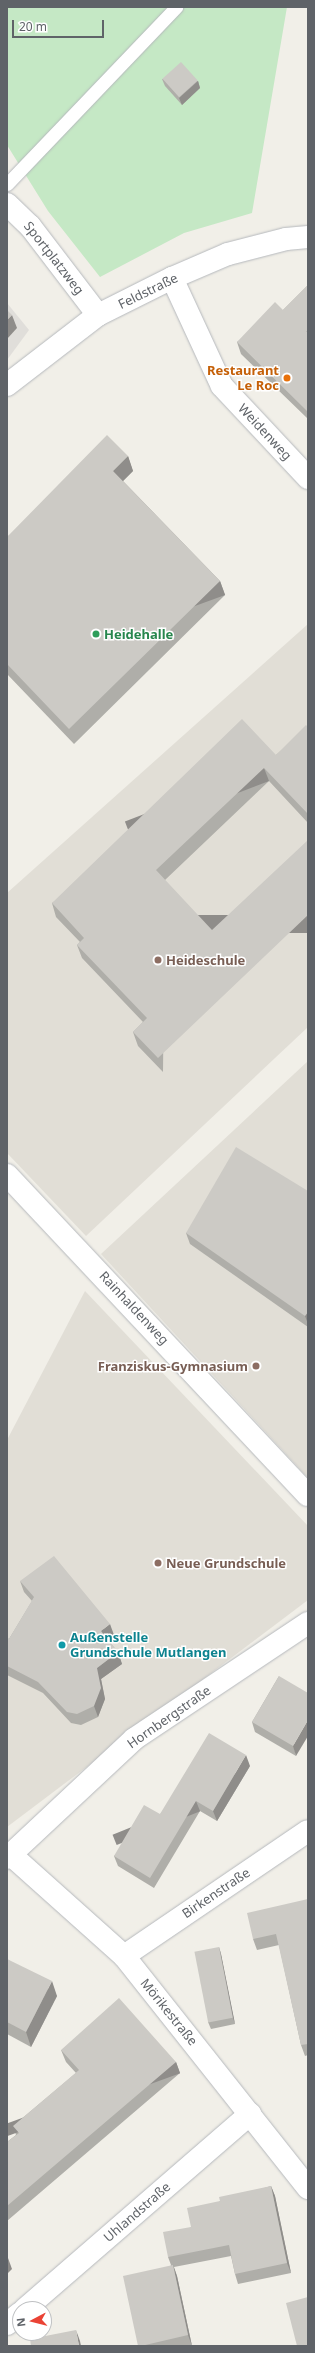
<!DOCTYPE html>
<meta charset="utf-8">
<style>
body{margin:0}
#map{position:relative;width:315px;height:2353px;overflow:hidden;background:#f1efe8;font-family:"Noto Sans",sans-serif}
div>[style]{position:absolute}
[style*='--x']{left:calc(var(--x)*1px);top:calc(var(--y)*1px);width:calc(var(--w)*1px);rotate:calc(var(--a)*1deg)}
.industrial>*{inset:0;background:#e0deda}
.education>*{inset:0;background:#e1ded6}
.green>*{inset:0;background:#c5e8c5}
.roads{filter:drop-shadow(0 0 1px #b5b8bc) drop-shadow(0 0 1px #b5b8bc)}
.lane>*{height:13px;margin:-6.5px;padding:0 6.5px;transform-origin:6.5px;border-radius:6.5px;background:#fff}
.street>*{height:22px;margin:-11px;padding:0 11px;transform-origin:11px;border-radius:11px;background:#fff}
.wall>*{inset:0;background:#afaea9}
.shaded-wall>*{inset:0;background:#8f8d8a;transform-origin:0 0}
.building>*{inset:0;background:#cccac5;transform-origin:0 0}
.dots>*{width:11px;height:11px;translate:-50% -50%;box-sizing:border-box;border:2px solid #fff;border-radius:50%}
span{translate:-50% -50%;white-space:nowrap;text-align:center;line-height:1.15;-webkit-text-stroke:3px #fff;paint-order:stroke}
.street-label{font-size:13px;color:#5f6368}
.food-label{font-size:13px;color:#c56008;font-weight:700}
.right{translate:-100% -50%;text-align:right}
.leisure-label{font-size:13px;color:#27864d;font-weight:700}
.left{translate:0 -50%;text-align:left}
.education-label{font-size:13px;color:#785e54;font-weight:700}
.culture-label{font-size:13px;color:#0d838f;font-weight:700}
.frame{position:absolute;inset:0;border:8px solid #5f6368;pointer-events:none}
.north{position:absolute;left:12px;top:2301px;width:40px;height:40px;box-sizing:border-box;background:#fff;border:1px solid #bfc1c3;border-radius:50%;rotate:263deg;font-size:11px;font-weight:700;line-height:16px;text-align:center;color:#5f6368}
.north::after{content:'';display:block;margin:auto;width:14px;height:18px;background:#ea4335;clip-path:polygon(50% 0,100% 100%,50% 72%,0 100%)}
.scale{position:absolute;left:12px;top:20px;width:92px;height:18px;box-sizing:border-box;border:2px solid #5f6368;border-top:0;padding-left:5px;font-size:12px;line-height:14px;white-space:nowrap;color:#5f6368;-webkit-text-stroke:3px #fff;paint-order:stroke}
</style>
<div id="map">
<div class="industrial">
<i style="clip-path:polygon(7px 303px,29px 330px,7px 360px)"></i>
</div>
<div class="education">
<i style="clip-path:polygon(308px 624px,308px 1027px,86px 1236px,7px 1153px,7px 893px)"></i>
<i style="clip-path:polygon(308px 1061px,308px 1478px,101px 1254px)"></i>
<i style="clip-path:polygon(85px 1291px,308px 1526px,308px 1600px,7px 1827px,7px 1440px)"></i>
</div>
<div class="green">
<i style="clip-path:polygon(7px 7px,287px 7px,252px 213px,184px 233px,100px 277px,48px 211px,7px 145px)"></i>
</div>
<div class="roads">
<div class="lane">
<i style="--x:7;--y:184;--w:245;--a:-46.3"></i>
</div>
<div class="street">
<i style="--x:7;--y:204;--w:32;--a:44"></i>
<i style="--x:30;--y:226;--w:112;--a:52.6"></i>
<i style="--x:172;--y:278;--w:119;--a:65.2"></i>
<i style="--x:222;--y:386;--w:126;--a:46.9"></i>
<i style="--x:7;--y:385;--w:115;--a:-37.6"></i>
<i style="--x:98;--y:315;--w:83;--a:-26.6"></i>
<i style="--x:172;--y:278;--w:61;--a:-23.2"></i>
<i style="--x:228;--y:254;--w:60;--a:-14.5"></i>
<i style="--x:286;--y:239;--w:22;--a:-5"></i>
<i style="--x:7;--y:1175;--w:439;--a:46.8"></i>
<i style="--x:10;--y:1854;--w:153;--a:41.8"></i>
<i style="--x:124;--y:1956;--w:296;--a:51.6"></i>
<i style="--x:7;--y:1858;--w:174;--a:-43.1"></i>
<i style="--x:134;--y:1739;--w:209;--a:-33.7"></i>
<i style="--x:124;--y:1956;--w:222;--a:-34.2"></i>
<i style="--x:25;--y:2309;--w:298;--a:-40.9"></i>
<i style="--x:7;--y:2324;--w:17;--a:-40"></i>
</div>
</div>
<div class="wall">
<i style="clip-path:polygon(162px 79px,198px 81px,200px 88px,182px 105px,165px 86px)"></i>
<i style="clip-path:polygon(308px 285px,308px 419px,241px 354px,237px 342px,283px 310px)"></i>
<i style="clip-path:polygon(128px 456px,133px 471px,123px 481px,220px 581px,225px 595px,74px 744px,7px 674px,7px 537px)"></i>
<i style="clip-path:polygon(308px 727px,308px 823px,269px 781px,165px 880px,163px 1072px,138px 1046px,133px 1032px,143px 1022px,82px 958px,77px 945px,80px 942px,56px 917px,52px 903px,276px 755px)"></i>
<i style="clip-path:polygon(308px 1191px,308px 1327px,190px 1244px,186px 1233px)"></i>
<i style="clip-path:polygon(20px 1581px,114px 1635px,108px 1640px,118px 1652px,122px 1664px,101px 1679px,105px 1699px,98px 1717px,81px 1725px,71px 1723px,43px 1693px,7px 1675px,7px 1638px,9px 1639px,32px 1601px,24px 1592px)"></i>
<i style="clip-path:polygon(279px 1676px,296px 1756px,255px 1732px,252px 1722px)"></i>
<i style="clip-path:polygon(250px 1766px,217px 1821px,200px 1811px,154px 1888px,118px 1866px,114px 1856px,160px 1814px)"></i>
<i style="clip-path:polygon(308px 1899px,308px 2055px,305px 2056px,301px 2045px,279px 1945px,257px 1950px,253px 1939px)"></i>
<i style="clip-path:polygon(219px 1947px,221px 1954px,235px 2024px,211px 2029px,208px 2022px)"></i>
<i style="clip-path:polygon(7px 1959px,57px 1996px,31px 2047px,7px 2034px)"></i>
<i style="clip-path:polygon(61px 2050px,176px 2062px,180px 2073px,7px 2221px,7px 2142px,16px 2135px,13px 2126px,76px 2073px,66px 2062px)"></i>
<i style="clip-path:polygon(271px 2186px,275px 2196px,291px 2273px,238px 2284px,235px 2274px,231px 2256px,174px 2267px,177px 2276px,192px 2346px,138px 2346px,171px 2265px,168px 2257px,191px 2227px,220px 2201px)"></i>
</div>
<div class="shaded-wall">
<i style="clip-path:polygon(198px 81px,200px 88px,182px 105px,179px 98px)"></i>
<i style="clip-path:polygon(12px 315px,17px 328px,7px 339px,7px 320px)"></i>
<i style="clip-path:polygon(128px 456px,133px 471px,118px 486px,113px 471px)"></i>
<i style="left:220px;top:581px;width:15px;height:211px;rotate:70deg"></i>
<i style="left:264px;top:768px;width:14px;height:149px;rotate:69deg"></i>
<i style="left:308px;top:915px;width:18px;height:207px;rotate:90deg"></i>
<i style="clip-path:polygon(308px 1312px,308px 1324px,305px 1316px)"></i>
<i style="clip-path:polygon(110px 1624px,114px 1635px,105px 1643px,101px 1631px)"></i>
<i style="clip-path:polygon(118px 1652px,122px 1664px,101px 1679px,105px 1699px,98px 1717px,94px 1706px,97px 1668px)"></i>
<i style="clip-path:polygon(308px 1720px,308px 1736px,296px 1756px,293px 1746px)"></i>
<i style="clip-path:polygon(246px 1755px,250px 1766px,217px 1821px,213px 1811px)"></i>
<i style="left:196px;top:1801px;width:11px;height:90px;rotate:68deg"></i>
<i style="clip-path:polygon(219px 1947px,221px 1954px,235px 2024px,233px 2018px)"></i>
<i style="clip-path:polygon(52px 1981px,57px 1996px,31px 2047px,26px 2032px)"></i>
<i style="left:176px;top:2062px;width:12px;height:222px;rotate:70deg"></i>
<i style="clip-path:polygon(271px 2186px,275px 2196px,291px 2273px,287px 2263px)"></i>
<i style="clip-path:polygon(8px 2258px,12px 2269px,7px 2274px,7px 2259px)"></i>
<i style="clip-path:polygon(173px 2265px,177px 2276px,192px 2346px,188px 2335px)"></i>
<i style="clip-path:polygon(76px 2330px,80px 2341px,81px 2346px,79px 2346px)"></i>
</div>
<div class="building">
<i style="left:181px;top:62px;width:25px;height:25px;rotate:48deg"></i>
<i style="clip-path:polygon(308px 285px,308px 331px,306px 331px,308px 333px,308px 410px,307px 411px,237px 342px,275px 302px,283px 310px)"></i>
<i style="clip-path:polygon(7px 310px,12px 315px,7px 320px)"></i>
<i style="clip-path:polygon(107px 435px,128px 456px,113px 471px,220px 581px,69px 729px,7px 664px,7px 537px)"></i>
<i style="clip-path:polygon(242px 719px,276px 755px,306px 725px,308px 727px,308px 814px,264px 768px,156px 870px,212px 930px,308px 840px,308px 915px,158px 1058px,133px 1032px,147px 1018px,77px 945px,84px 938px,52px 903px)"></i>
<i style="clip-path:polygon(236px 1147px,308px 1191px,308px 1312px,305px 1316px,186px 1233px)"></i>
<i style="clip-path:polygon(54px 1556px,110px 1624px,101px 1631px,118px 1652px,97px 1668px,101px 1688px,94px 1706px,77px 1714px,67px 1712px,38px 1682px,7px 1666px,7px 1638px,9px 1639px,34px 1597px,20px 1581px)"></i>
<i style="clip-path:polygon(279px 1676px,308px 1693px,308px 1720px,293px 1746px,252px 1722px)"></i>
<i style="clip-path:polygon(209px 1733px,246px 1755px,213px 1811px,196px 1801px,150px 1878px,114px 1856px,144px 1805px,160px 1814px)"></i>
<i style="clip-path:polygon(308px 1899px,308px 2044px,301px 2045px,276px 1934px,253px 1939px,247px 1913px)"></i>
<i style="left:219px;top:1947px;width:72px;height:25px;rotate:79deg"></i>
<i style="clip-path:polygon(7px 1959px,52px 1981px,26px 2032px,7px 2022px)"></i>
<i style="clip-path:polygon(119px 1998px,176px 2062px,7px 2206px,7px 2142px,19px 2133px,13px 2126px,79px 2070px,61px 2050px)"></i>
<i style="clip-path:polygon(271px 2186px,287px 2263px,235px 2274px,229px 2245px,168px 2257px,163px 2232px,191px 2227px,187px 2208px,220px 2201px,219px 2197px)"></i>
<i style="clip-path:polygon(173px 2265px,188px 2335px,141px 2346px,138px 2346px,123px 2276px)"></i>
<i style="clip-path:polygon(308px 2297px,308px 2346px,297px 2346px,286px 2303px)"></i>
<i style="clip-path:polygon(76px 2330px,79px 2346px,31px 2346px,30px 2339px)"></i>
</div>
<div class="dots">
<i style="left:287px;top:378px;background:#e8710a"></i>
<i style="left:96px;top:634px;background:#2e9e5b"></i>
<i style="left:158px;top:960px;background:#8d6e63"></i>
<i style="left:256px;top:1366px;background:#8d6e63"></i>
<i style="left:158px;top:1563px;background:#8d6e63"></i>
<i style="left:62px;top:1645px;background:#0f9aa8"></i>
</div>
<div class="street-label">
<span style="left:54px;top:258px;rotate:52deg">Sportplatzweg</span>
<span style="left:148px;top:291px;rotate:-26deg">Feldstraße</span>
<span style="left:265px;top:432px;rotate:47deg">Weidenweg</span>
<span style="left:134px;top:1308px;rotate:47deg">Rainhaldenweg</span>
<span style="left:169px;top:1717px;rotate:-35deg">Hornbergstraße</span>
<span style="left:216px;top:1893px;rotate:-34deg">Birkenstraße</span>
<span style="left:169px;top:2012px;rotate:51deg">Mörikestraße</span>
<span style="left:137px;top:2212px;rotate:-41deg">Uhlandstraße</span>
</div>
<div class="food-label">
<span class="right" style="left:279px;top:378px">Restaurant<br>Le Roc</span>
</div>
<div class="leisure-label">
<span class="left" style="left:104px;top:634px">Heidehalle</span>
</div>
<div class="education-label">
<span class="left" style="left:166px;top:960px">Heideschule</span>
<span class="right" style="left:248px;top:1366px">Franziskus-Gymnasium</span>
<span class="left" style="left:166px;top:1563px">Neue Grundschule</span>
</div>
<div class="culture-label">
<span class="left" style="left:70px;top:1645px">Außenstelle<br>Grundschule Mutlangen</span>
</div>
<div class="frame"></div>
<div class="north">N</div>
<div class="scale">20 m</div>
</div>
